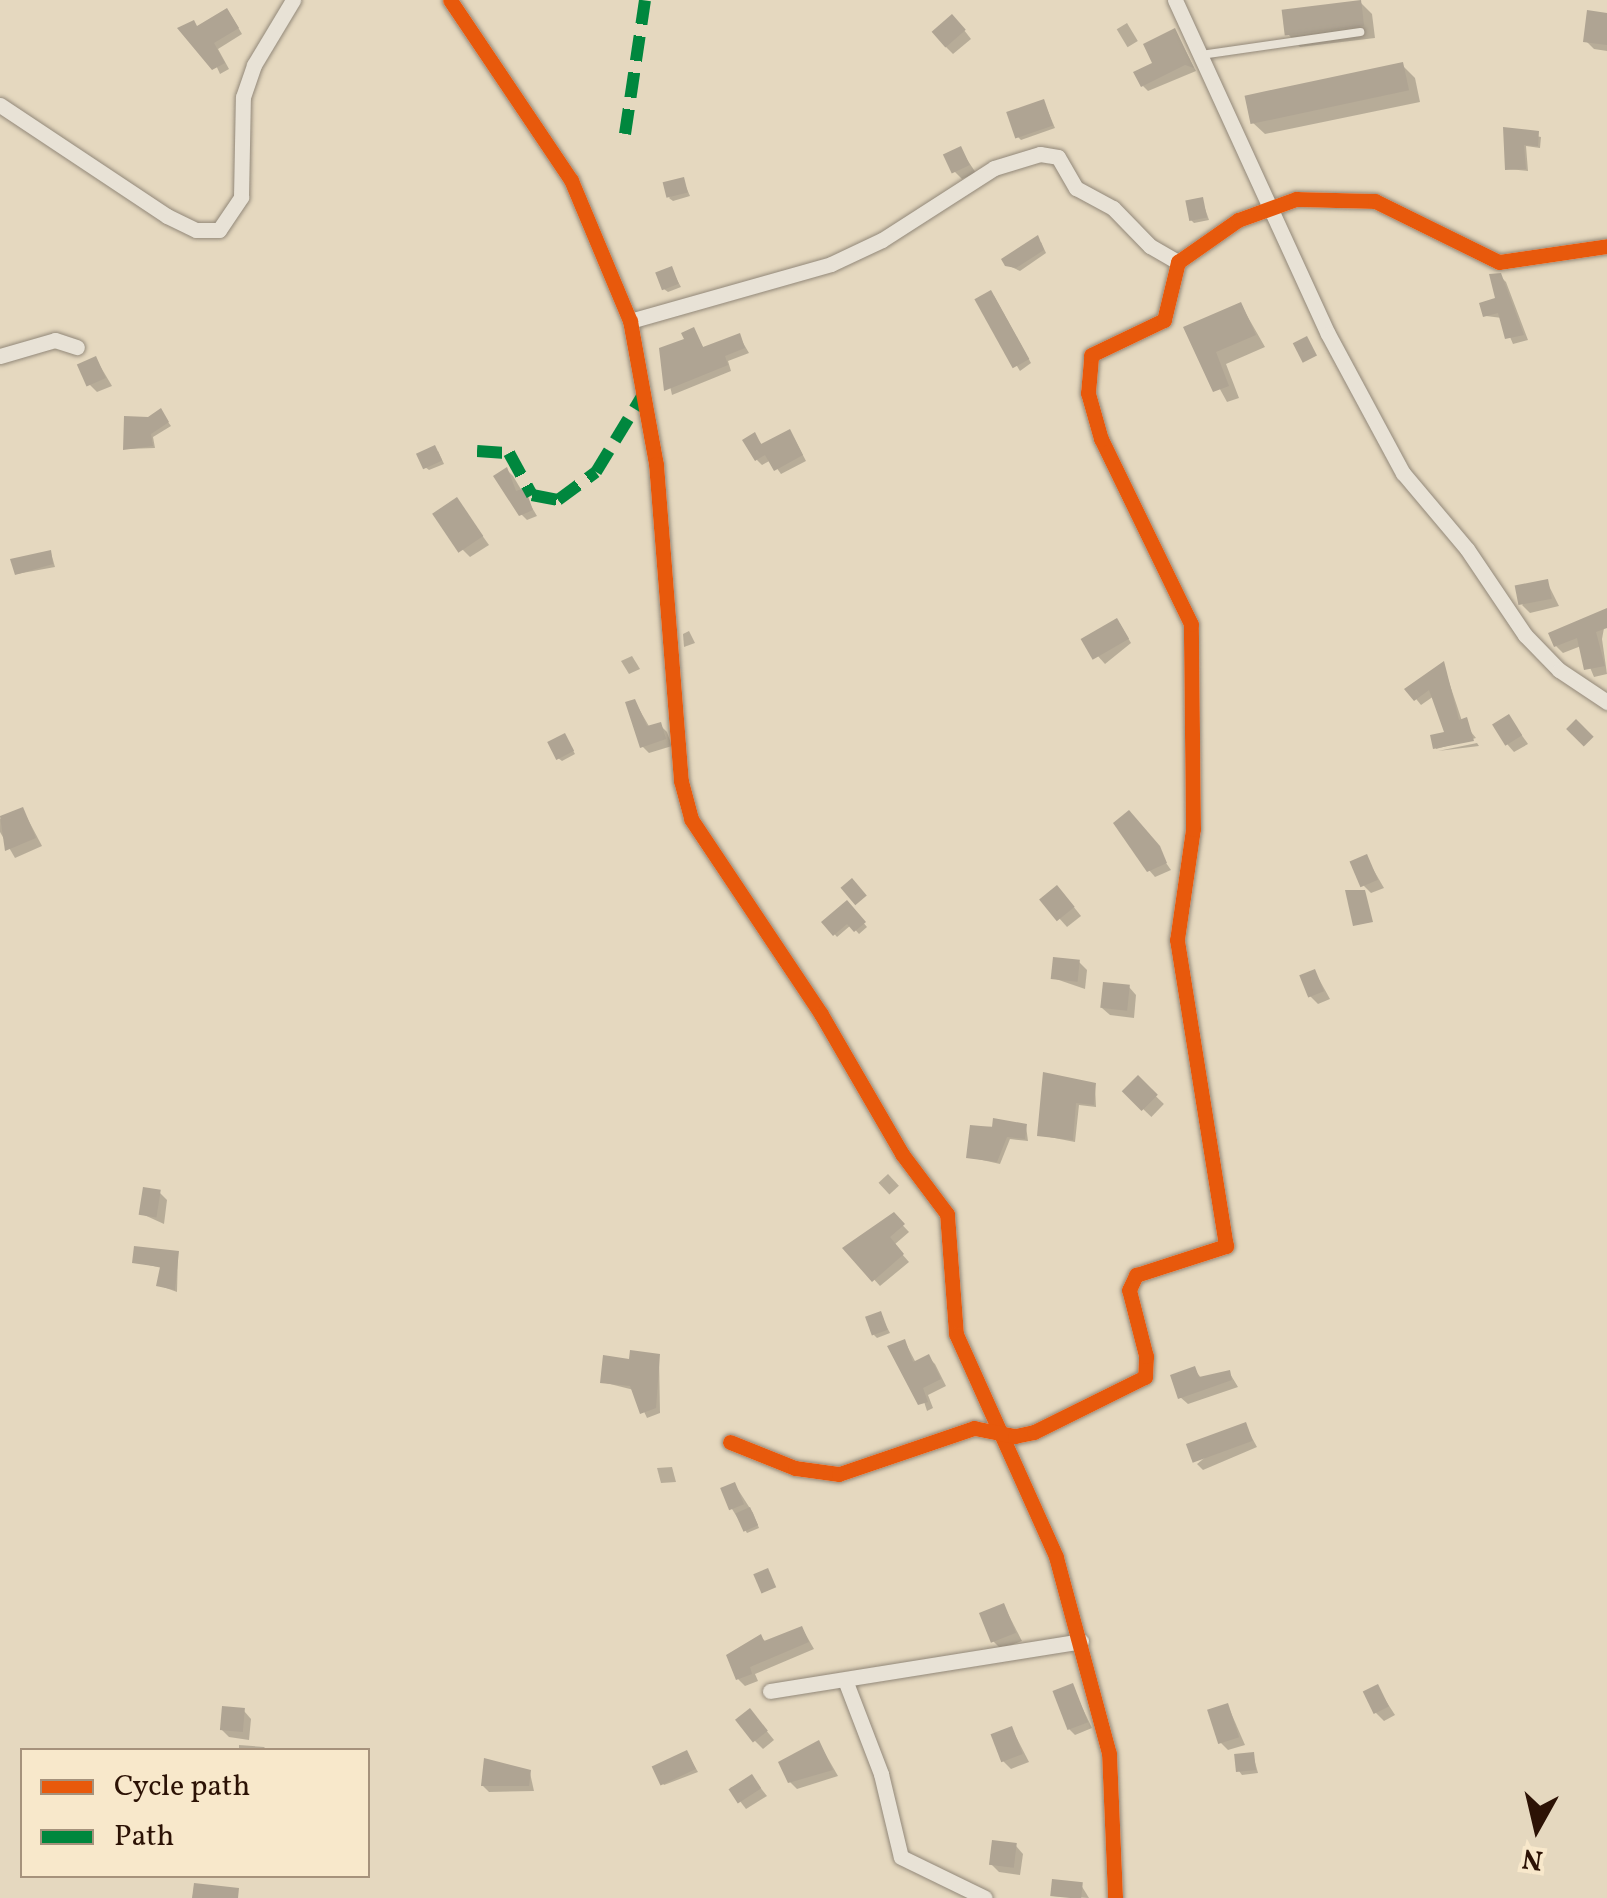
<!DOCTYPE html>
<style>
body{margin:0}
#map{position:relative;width:1607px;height:1898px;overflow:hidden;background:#e5d8bf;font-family:Vollkorn,serif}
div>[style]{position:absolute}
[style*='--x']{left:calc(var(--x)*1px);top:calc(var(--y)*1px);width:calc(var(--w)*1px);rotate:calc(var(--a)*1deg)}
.shadow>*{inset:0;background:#0003;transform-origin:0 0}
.building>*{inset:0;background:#afa493;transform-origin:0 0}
.roads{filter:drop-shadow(0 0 2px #928879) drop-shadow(0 0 2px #928879)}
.service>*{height:8px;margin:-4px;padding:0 4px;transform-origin:4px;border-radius:4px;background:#e8e2d6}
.minor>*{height:15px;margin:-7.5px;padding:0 7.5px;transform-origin:7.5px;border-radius:7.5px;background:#e8e2d6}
.quiet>*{height:12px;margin-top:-6px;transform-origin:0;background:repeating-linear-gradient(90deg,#00873e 0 25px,transparent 0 37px)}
.cycleway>*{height:15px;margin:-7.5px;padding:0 7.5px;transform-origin:7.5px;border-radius:7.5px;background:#e8590c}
span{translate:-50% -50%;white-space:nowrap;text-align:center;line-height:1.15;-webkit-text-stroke:10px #f8e8cb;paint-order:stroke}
.legend{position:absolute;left:20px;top:1748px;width:350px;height:130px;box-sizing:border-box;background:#f8e8cb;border:2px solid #a6927c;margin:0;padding:12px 18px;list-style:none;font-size:30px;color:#2c1205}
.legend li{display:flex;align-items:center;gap:20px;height:50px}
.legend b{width:50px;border:2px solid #a6927c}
.north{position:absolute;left:1487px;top:1778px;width:100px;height:100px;-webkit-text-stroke:8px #f8e8cb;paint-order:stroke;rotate:188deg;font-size:28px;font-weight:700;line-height:40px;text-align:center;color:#2c1205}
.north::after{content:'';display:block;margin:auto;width:35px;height:45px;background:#2c1205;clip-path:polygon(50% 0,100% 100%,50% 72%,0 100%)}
</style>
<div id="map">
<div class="shadow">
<i style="clip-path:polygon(1360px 2px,1372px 14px,1375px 38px,1300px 47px,1288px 34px)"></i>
<i style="clip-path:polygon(1607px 15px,1607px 51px,1594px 49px,1586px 41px)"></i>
<i style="clip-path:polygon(232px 17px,242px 34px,218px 49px,229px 69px,220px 74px,199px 28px)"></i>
<i style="left:1127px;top:23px;width:21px;height:12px;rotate:59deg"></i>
<i style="clip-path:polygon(960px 25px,971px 39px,953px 54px,945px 46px)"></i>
<i style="clip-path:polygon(1175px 31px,1196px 71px,1148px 91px,1143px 86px)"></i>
<i style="clip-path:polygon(1402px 65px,1415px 78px,1420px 102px,1265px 134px,1252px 122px)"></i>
<i style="clip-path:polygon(1044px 102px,1055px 128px,1021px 140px,1018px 137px)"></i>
<i style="clip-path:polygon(1506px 130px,1541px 137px,1540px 148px,1526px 146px,1528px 171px,1508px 169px)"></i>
<i style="clip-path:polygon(960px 149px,976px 173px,962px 179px,954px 171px)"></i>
<i style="clip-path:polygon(683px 180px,690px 196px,673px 201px,669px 198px)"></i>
<i style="clip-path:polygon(1202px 200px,1209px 220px,1194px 223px,1191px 220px)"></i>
<i style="clip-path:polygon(1041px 242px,1046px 253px,1020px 271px,1007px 265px)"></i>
<i style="clip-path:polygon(671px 269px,681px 287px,668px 292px,664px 289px)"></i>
<i style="clip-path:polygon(1500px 276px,1506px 282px,1528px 340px,1513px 344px,1502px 318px,1486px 316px,1498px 300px)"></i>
<i style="clip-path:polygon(994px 296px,1031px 363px,1020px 371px,978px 302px)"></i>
<i style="clip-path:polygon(1241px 305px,1265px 347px,1226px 364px,1239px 398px,1227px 402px,1187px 329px)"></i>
<i style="clip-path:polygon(694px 330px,704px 349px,739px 336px,749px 353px,728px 361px,731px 371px,672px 395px,662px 350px,687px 341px)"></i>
<i style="clip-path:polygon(96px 359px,112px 386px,97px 392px,90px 385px)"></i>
<i style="clip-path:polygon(163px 415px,171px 426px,153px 437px,155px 448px,126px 449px)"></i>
<i style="clip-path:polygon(794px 438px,806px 461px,781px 474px,771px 460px,762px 465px,757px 460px,759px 441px,763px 446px)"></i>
<i style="clip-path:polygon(438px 451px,444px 464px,429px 470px,425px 467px)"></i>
<i style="clip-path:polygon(507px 470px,513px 476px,537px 516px,527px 520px,521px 514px)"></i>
<i style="clip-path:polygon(457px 500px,489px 545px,470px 557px,462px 549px)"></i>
<i style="clip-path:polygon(51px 553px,55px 567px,17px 574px)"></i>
<i style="clip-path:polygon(1547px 582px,1559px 606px,1530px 613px,1522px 605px)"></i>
<i style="clip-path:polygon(1607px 612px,1602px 639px,1607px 674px,1594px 677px,1581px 646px,1563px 653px,1556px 646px)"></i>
<i style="clip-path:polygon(1120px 624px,1131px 643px,1105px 664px,1088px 645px)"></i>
<i style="clip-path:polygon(689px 631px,695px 643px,684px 647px,683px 634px)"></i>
<i style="clip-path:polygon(632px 656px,640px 669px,629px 674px,621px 661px)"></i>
<i style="clip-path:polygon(1443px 664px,1462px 721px,1476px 738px,1436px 749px,1433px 736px,1447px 733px,1434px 696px,1421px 705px,1408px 689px)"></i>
<i style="clip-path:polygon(635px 702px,650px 728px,660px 725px,667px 732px,672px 746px,649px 753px,642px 746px)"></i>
<i style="clip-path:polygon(1509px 717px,1528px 744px,1514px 752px,1507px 744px)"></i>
<i style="clip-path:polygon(567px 739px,575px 754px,562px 761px,558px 758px)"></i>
<i style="clip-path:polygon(1477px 743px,1479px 746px,1438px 751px)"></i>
<i style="clip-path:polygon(23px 810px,42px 846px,15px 858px,0 832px,0 819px)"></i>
<i style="clip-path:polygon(1135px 819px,1171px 870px,1155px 877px,1149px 870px)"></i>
<i style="clip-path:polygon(1366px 857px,1384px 888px,1371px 893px,1364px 886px)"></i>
<i style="clip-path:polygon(1065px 896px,1081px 916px,1067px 927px,1043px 900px)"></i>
<i style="clip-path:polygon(847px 903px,867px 927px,859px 934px,851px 925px,837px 937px,824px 922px)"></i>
<i style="clip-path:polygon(1079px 962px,1087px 970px,1085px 989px,1053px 978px)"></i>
<i style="clip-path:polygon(1315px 972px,1330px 999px,1318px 1004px,1310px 996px)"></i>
<i style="clip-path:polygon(1129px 987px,1136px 995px,1134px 1018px,1110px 1015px,1102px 1008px)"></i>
<i style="left:1138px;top:1079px;width:36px;height:18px;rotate:44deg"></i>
<i style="clip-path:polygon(1095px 1086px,1096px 1107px,1079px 1105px,1075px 1142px,1039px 1135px)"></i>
<i style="clip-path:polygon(1026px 1126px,1028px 1141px,1010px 1139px,1000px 1164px,969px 1157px,973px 1127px)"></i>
<i style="left:888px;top:1174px;width:16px;height:13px;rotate:47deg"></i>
<i style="clip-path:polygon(159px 1192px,167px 1200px,164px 1224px,142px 1214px)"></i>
<i style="clip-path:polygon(894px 1216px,909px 1232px,894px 1245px,909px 1262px,880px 1286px,846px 1248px)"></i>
<i style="clip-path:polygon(178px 1254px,177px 1292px,158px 1285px,162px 1268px,135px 1262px)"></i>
<i style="clip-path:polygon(880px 1314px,890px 1333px,877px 1338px,874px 1335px)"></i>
<i style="clip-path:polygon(905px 1342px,916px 1363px,928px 1357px,935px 1364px,946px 1386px,928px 1395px,933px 1408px,927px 1411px)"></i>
<i style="clip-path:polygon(659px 1356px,660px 1413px,647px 1418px,634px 1390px,602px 1382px,631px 1362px)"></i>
<i style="clip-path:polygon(1194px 1369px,1202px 1379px,1229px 1372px,1238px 1387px,1188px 1404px,1180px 1397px)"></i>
<i style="clip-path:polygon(1245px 1425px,1257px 1447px,1203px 1470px,1197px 1464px)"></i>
<i style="clip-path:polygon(672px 1467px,676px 1482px,661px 1483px,657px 1468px)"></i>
<i style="clip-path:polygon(735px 1485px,753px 1513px,759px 1528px,747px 1533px,732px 1509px)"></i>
<i style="clip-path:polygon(1004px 1606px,1022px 1641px,1001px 1649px,993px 1641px)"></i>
<i style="clip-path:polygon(802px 1628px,814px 1649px,755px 1674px,758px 1681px,745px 1686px,738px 1679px,761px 1637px,767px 1643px)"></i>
<i style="clip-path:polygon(1072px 1686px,1092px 1728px,1075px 1735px,1069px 1729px)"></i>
<i style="clip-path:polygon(1377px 1687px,1395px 1715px,1384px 1721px,1376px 1713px)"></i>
<i style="clip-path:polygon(1228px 1706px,1245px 1745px,1228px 1750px,1220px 1742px)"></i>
<i style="clip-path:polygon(244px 1711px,251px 1719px,249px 1740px,229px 1737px,221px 1729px)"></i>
<i style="clip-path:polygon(757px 1719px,774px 1740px,763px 1749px,755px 1741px)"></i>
<i style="clip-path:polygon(1012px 1729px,1029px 1762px,1011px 1769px,1003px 1761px)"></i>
<i style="clip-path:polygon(819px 1743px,838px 1776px,797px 1789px,790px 1782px)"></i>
<i style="clip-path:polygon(239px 1745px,264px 1747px,267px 1750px,239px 1750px)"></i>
<i style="clip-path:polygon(687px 1753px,698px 1772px,664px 1785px,661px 1781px)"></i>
<i style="clip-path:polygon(1253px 1755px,1258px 1773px,1242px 1775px,1239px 1771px)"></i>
<i style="clip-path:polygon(530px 1773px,534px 1791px,489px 1792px,483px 1786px)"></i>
<i style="clip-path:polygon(752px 1777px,767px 1796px,746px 1809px,730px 1788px)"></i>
<i style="clip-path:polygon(1016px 1846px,1023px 1854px,1020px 1875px,999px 1872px,991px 1864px)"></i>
<i style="clip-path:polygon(1081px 1885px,1089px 1898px,1053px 1896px)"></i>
</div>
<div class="building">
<i style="left:1361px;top:0;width:26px;height:80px;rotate:83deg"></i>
<i style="clip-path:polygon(227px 8px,239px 28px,214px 43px,225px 63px,212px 70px,177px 28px,194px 20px,197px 26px)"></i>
<i style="clip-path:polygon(1587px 10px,1607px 13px,1607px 45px,1583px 42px)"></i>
<i style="left:952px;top:14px;width:21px;height:27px;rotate:49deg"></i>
<i style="clip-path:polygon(1175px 28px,1194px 68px,1185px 65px,1141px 87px,1133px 72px,1152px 63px,1143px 44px)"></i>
<i style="left:1403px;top:62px;width:29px;height:162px;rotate:78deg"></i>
<i style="left:1044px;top:99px;width:28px;height:40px;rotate:71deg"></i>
<i style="clip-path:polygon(1503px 127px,1539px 131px,1538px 146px,1524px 145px,1526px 169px,1505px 170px)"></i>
<i style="left:961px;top:146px;width:21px;height:20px;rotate:65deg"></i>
<i style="left:684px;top:177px;width:16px;height:22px;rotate:76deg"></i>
<i style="left:1203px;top:197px;width:21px;height:18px;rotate:79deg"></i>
<i style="clip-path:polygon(1038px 235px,1044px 250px,1016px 268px,1005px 266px,1001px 259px)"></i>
<i style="left:672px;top:266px;width:19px;height:18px;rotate:69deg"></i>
<i style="clip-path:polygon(1501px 273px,1524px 335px,1505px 339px,1498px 313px,1483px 317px,1479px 303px,1495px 298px,1489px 274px)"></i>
<i style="left:991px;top:290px;width:79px;height:19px;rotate:61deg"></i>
<i style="clip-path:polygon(1241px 302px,1256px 335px,1216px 352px,1229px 386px,1213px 392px,1183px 327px)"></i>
<i style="clip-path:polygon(694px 327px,703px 347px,740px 333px,745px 348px,725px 356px,728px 365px,664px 391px,659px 348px,684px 339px,681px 333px)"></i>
<i style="left:1307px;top:336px;width:22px;height:16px;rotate:63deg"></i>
<i style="left:96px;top:356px;width:24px;height:21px;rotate:66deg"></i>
<i style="clip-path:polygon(161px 408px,169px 422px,151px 434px,153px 446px,123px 450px,124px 416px,148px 417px)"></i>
<i style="clip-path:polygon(790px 429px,803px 455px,774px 471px,765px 455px,755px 461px,742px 440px,755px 432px,761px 444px)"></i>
<i style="left:435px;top:445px;width:17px;height:21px;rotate:65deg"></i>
<i style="clip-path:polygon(507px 467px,516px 491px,525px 488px,533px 510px,519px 516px,493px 476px)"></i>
<i style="left:457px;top:497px;width:47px;height:30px;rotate:56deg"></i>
<i style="clip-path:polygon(51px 550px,53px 564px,15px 575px,10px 559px)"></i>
<i style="left:1548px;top:579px;width:20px;height:34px;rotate:79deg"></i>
<i style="clip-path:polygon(1607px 608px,1607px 628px,1596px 632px,1605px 666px,1584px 670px,1577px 638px,1554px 647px,1548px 633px)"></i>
<i style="left:1117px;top:618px;width:24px;height:42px;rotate:60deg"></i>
<i style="clip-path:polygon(1444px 661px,1459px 720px,1467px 717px,1474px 741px,1433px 749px,1430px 735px,1444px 732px,1429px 690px,1414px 701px,1404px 689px)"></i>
<i style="clip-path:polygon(635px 699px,647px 726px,661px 722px,666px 739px,640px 748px,625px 702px)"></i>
<i style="left:1509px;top:714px;width:25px;height:20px;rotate:58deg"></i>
<i style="left:1576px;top:719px;width:25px;height:14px;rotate:45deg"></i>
<i style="left:565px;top:733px;width:20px;height:20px;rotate:63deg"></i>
<i style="clip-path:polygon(23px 807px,36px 838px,5px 851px,0 816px)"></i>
<i style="clip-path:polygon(1129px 810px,1160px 846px,1167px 863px,1147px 872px,1113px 823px)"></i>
<i style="left:1367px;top:854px;width:28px;height:19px;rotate:67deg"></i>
<i style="left:852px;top:878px;width:23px;height:15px;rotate:50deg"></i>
<i style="left:1057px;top:885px;width:28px;height:23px;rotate:51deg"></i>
<i style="clip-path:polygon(1345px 890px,1365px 890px,1373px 922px,1353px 926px)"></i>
<i style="clip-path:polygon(847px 900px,866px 922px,854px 932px,847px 924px,833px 936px,821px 922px)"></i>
<i style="left:1053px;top:957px;width:27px;height:22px;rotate:6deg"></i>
<i style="left:1315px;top:969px;width:24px;height:17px;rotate:68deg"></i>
<i style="left:1103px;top:982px;width:27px;height:26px;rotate:6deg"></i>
<i style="clip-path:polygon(1043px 1072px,1096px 1083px,1094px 1105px,1076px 1103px,1073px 1140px,1037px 1136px)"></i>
<i style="left:1138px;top:1075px;width:28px;height:23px;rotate:45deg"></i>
<i style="clip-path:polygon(993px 1118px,1027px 1124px,1025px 1139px,1007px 1137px,997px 1162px,966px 1158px,970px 1125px,992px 1127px)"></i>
<i style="left:143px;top:1187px;width:18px;height:28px;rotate:9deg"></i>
<i style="clip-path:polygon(894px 1212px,905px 1224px,890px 1237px,904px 1254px,872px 1282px,842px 1248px)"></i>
<i style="clip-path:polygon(134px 1246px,179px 1251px,175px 1290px,156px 1286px,160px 1267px,132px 1263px)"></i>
<i style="left:881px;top:1311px;width:20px;height:17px;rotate:70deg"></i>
<i style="clip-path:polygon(905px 1339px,913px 1362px,929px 1354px,941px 1379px,923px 1388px,928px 1402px,918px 1405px,887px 1346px)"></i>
<i style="clip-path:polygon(630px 1350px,660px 1354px,656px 1408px,640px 1414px,630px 1386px,600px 1383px,603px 1355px,629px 1359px)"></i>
<i style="clip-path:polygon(1195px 1366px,1199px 1377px,1230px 1370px,1232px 1380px,1178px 1399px,1170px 1375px)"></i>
<i style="left:1246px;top:1422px;width:20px;height:64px;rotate:70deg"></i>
<i style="left:735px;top:1482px;width:24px;height:16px;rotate:68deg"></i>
<i style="left:750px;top:1507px;width:20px;height:16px;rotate:66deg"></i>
<i style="left:768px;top:1568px;width:21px;height:16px;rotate:67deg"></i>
<i style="left:1004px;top:1603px;width:32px;height:27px;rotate:68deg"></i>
<i style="clip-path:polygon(802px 1626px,809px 1642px,750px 1667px,752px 1674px,736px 1680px,726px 1655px,761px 1634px,764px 1641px)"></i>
<i style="left:1073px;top:1683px;width:42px;height:22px;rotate:69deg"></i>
<i style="left:1378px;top:1684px;width:25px;height:17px;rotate:64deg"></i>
<i style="left:1228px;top:1703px;width:36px;height:22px;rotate:72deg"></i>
<i style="left:222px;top:1706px;width:23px;height:24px;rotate:5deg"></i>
<i style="left:750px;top:1708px;width:29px;height:19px;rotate:52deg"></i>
<i style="left:1012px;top:1726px;width:30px;height:23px;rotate:69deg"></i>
<i style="clip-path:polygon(819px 1740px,833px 1770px,788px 1783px,778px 1762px)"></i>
<i style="left:687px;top:1750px;width:21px;height:39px;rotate:65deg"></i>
<i style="left:1254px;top:1752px;width:18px;height:20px;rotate:84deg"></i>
<i style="clip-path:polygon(484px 1758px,531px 1770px,529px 1786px,481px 1786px)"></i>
<i style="left:752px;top:1774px;width:17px;height:28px;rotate:57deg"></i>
<i style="left:992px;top:1840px;width:25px;height:25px;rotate:7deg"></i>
<i style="left:1052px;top:1879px;width:31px;height:17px;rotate:6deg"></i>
<i style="clip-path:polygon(194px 1883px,239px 1888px,238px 1898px,192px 1898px)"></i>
</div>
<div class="roads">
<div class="service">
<i style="--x:1201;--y:55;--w:161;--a:-8.2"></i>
</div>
<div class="minor">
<i style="--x:450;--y:0;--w:217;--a:56.1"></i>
<i style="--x:571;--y:180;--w:153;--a:67.3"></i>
<i style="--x:630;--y:321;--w:145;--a:79.7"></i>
<i style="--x:656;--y:464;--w:318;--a:85.5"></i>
<i style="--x:681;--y:781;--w:39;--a:75"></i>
<i style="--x:691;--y:819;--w:234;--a:56.3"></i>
<i style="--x:821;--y:1014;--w:162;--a:59.9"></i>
<i style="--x:902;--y:1154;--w:75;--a:53.1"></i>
<i style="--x:947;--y:1214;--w:120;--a:85.7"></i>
<i style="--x:956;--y:1334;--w:244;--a:65.8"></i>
<i style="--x:1056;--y:1557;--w:203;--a:74.9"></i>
<i style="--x:1109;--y:1753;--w:145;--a:87.6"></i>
<i style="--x:1175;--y:0;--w:367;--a:65.4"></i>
<i style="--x:1328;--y:334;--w:158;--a:61.7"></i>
<i style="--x:1403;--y:473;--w:99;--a:49.9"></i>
<i style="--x:1467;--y:549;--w:104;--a:56"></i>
<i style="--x:1525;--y:635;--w:49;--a:45.8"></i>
<i style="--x:1559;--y:670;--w:58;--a:33.7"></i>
<i style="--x:0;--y:105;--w:201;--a:33.6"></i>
<i style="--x:167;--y:216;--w:32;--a:26"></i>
<i style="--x:196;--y:230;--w:23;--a:0"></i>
<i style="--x:219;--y:230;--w:40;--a:-56"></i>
<i style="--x:241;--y:197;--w:100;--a:-88.9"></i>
<i style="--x:243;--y:97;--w:34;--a:-71"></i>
<i style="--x:254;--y:65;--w:76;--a:-59"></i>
<i style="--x:630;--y:321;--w:209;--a:-15.8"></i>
<i style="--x:831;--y:264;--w:56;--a:-25.2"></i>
<i style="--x:882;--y:240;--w:133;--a:-32.7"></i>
<i style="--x:994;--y:168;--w:48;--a:-16.9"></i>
<i style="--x:1040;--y:154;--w:18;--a:9"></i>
<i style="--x:1058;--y:157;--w:36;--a:60"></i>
<i style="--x:1076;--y:188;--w:42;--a:28.4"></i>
<i style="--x:1113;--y:208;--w:53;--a:45.8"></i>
<i style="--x:1150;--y:246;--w:32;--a:30"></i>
<i style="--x:0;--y:356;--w:57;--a:-16.2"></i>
<i style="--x:55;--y:340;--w:23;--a:18"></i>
<i style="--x:730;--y:1442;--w:70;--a:21.8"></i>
<i style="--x:795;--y:1468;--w:44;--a:7.8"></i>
<i style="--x:839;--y:1474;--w:143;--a:-18.8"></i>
<i style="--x:974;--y:1428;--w:42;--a:11"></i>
<i style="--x:1015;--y:1436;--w:19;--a:-12"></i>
<i style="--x:1034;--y:1432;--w:124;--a:-26.4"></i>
<i style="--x:1145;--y:1377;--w:21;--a:-87"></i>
<i style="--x:1146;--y:1356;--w:68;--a:-104.4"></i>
<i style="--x:1129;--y:1290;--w:17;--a:-65"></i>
<i style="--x:1136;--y:1275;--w:95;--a:-17.9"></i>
<i style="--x:1226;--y:1246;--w:310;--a:-99.1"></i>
<i style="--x:1177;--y:940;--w:112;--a:-81.8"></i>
<i style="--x:1193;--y:829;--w:205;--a:-90.6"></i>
<i style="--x:1191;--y:624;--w:206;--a:-115.9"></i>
<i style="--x:1101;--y:439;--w:48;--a:-105.8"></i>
<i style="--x:1088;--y:393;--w:38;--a:-85"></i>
<i style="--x:1091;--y:355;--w:81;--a:-25.6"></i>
<i style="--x:1164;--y:320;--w:60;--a:-76.4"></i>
<i style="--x:1178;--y:262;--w:73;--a:-35"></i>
<i style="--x:1238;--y:220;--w:62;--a:-19.9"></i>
<i style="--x:1296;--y:199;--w:79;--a:1.5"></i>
<i style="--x:1375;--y:201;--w:138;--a:26.2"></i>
<i style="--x:1499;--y:262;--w:109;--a:-8.4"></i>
<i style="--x:845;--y:1680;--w:101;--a:69"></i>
<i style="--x:881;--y:1774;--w:85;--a:76.5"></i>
<i style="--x:901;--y:1857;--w:93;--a:26"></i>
<i style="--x:770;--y:1691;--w:315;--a:-9.1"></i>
</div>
</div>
<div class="quiet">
<i style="--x:625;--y:134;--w:135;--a:-81.5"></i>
<i style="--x:477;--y:451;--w:32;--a:4"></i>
<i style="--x:509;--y:453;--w:48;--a:61.3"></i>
<i style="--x:532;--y:495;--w:26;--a:11"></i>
<i style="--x:558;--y:500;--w:47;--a:-36.4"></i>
<i style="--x:596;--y:472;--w:92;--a:-58.7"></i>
</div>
<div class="cycleway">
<i style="--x:450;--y:0;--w:217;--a:56.1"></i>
<i style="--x:571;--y:180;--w:153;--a:67.3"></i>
<i style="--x:630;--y:321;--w:145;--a:79.7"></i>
<i style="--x:656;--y:464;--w:318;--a:85.5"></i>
<i style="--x:681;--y:781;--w:39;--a:75"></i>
<i style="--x:691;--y:819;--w:234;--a:56.3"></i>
<i style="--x:821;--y:1014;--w:162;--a:59.9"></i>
<i style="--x:902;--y:1154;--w:75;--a:53.1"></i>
<i style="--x:947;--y:1214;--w:120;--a:85.7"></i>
<i style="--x:956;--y:1334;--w:244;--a:65.8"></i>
<i style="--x:1056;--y:1557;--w:203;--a:74.9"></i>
<i style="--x:1109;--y:1753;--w:145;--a:87.6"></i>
<i style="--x:730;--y:1442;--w:70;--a:21.8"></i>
<i style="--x:795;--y:1468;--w:44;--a:7.8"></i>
<i style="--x:839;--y:1474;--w:143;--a:-18.8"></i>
<i style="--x:974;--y:1428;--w:42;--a:11"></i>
<i style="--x:1015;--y:1436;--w:19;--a:-12"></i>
<i style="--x:1034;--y:1432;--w:124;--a:-26.4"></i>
<i style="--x:1145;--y:1377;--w:21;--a:-87"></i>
<i style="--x:1146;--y:1356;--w:68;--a:-104.4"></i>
<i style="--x:1129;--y:1290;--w:17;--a:-65"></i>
<i style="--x:1136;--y:1275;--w:95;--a:-17.9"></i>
<i style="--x:1226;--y:1246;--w:310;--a:-99.1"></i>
<i style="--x:1177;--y:940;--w:112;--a:-81.8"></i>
<i style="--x:1193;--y:829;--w:205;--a:-90.6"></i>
<i style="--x:1191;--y:624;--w:206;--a:-115.9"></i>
<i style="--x:1101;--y:439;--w:48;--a:-105.8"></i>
<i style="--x:1088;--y:393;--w:38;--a:-85"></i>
<i style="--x:1091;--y:355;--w:81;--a:-25.6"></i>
<i style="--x:1164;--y:320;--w:60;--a:-76.4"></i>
<i style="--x:1178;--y:262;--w:73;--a:-35"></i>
<i style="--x:1238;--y:220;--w:62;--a:-19.9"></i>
<i style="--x:1296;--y:199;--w:79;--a:1.5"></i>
<i style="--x:1375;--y:201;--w:138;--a:26.2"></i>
<i style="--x:1499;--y:262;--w:109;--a:-8.4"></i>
</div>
<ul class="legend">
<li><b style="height:12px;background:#e8590c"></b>Cycle path</li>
<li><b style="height:12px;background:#00873e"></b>Path</li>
</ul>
<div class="north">N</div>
</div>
